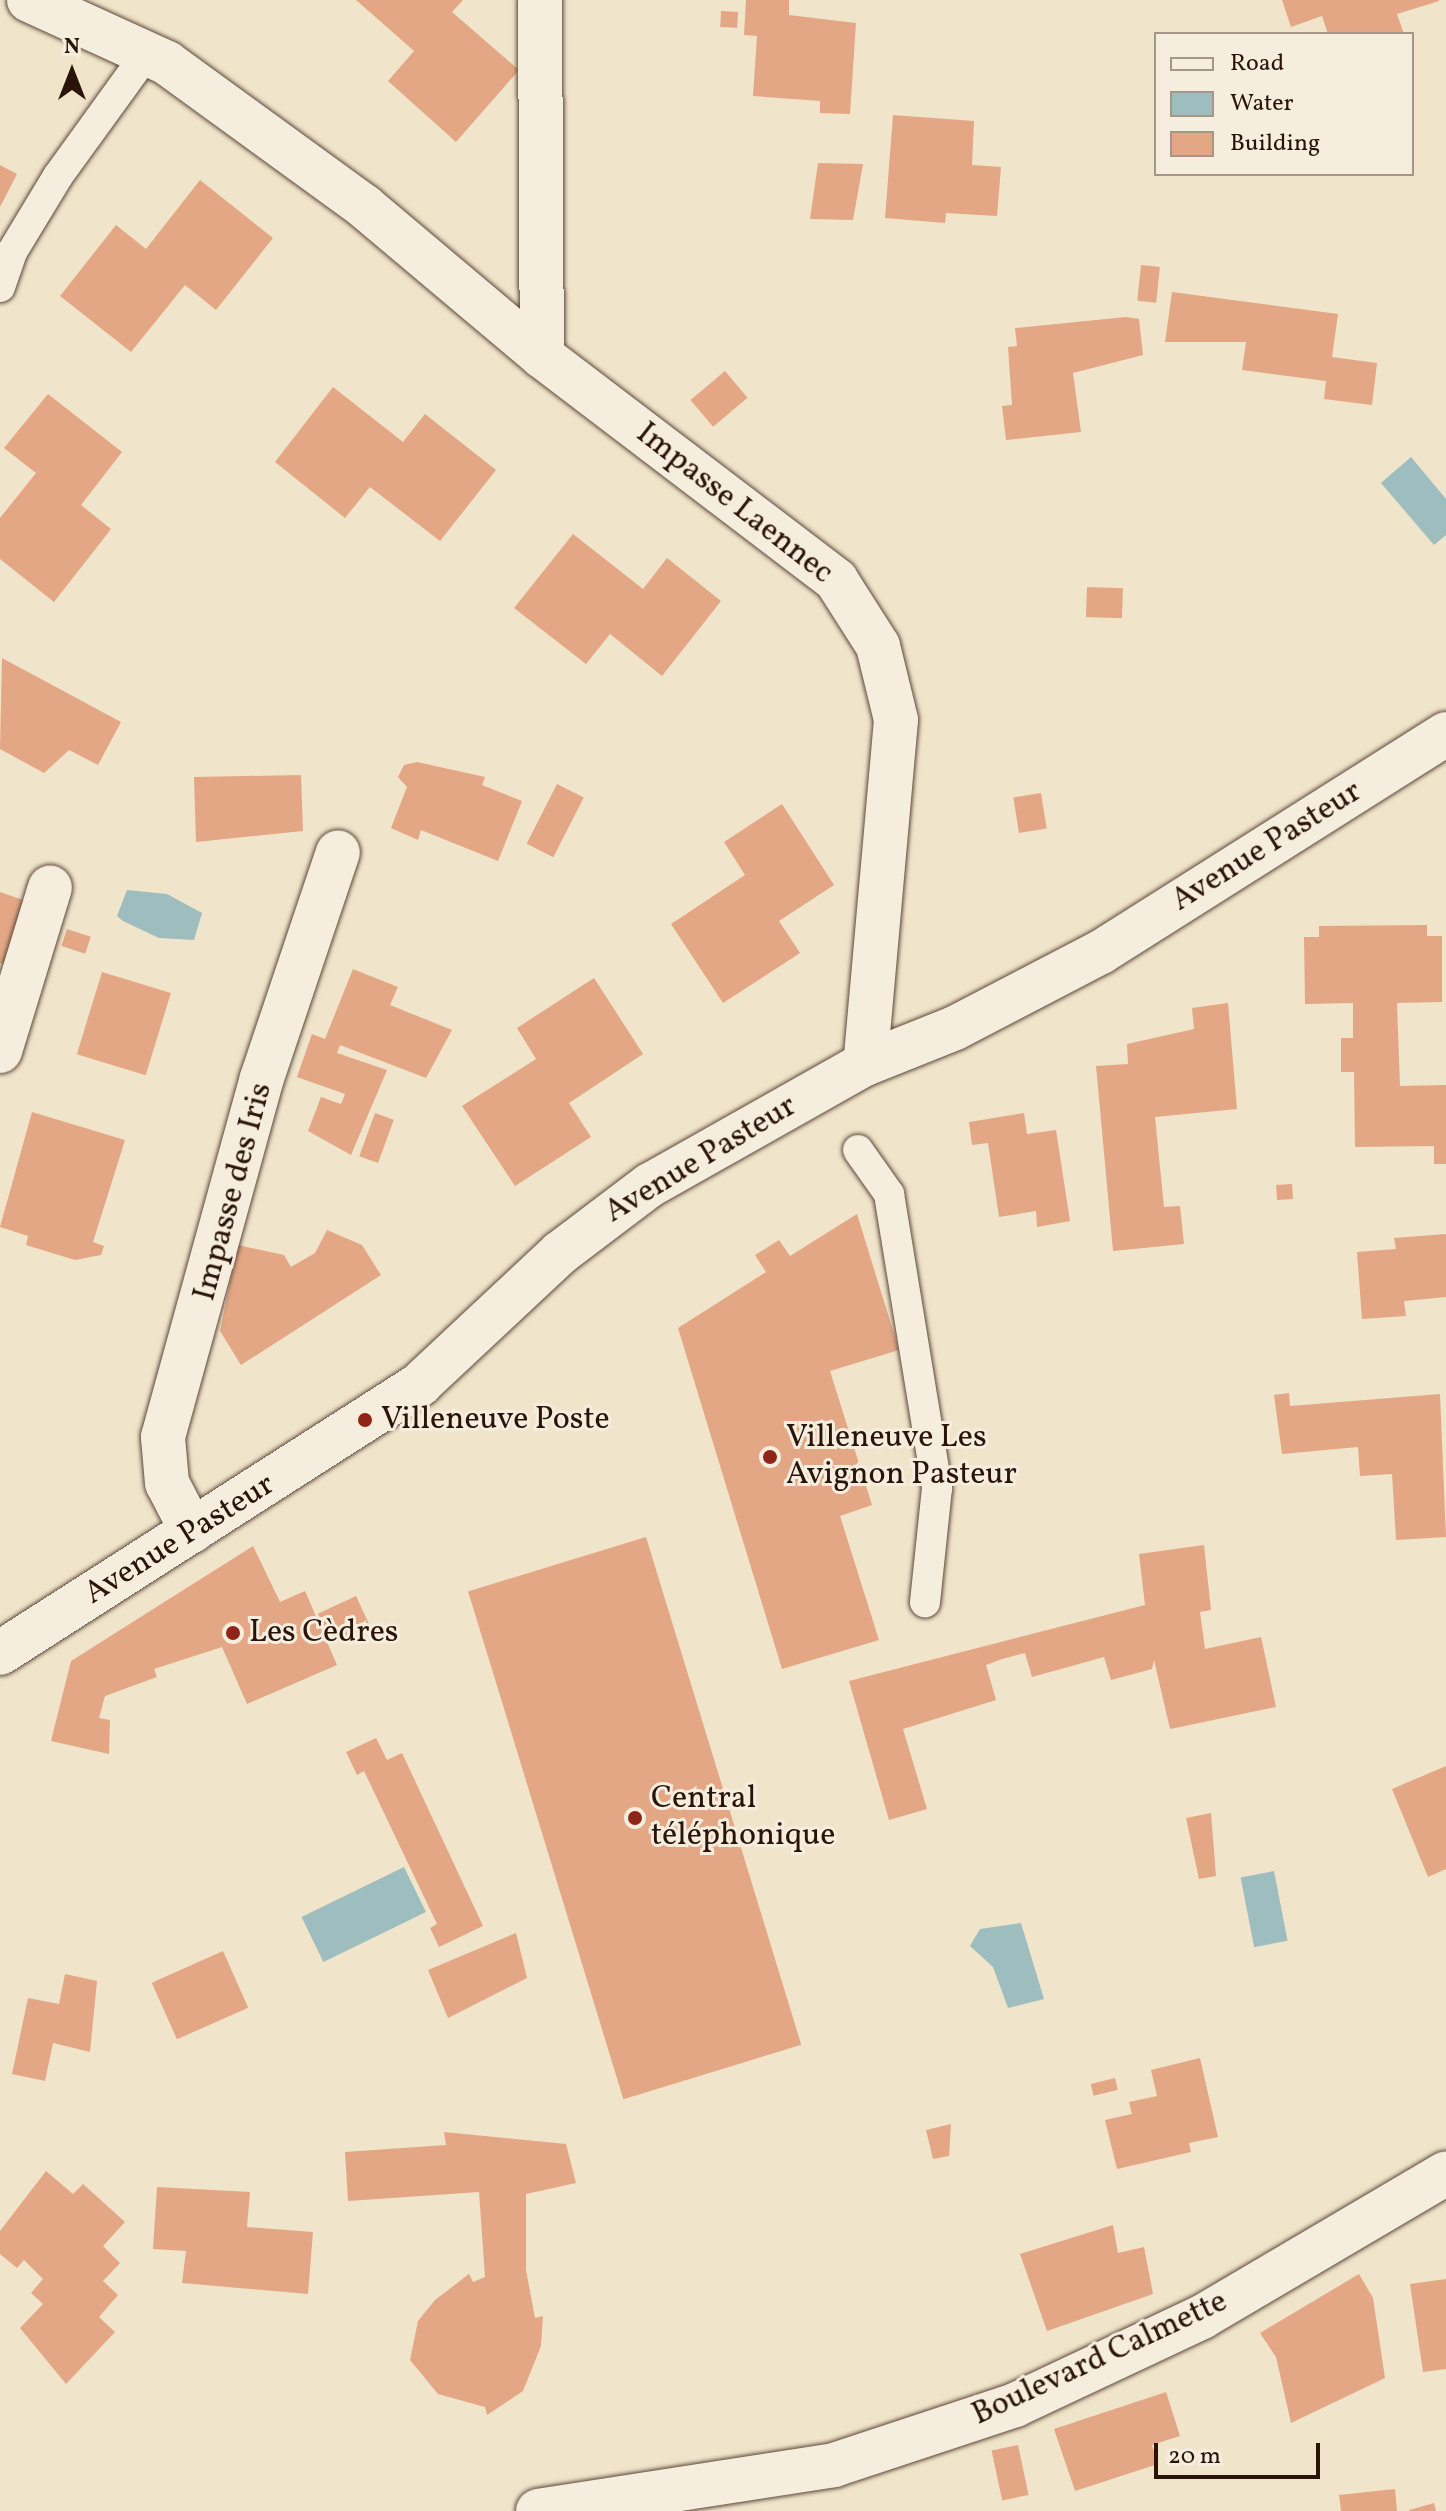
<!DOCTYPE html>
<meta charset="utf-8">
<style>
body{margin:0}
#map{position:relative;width:1446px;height:2511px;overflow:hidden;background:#f0e4ca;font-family:Vollkorn,serif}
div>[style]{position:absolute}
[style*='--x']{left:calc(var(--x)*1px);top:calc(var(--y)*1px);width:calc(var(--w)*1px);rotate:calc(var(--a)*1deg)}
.water>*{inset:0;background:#9dbdbf;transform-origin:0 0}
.building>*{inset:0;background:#e4a785;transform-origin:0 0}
.roads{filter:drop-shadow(0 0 2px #5c4839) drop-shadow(0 0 2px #5c4839)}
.service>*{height:30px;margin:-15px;padding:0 15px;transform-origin:15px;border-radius:15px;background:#f5eddd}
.minor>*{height:44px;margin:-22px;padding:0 22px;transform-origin:22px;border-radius:22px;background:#f5eddd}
.tertiary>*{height:44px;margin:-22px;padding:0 22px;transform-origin:22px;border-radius:22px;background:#f5eddd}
.dots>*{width:22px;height:22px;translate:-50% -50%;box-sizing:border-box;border:4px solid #f5eddd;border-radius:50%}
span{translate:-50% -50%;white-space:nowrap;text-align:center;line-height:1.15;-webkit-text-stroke:6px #f5eddd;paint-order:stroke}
.street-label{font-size:32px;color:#2a1409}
.poi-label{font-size:32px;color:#2a1409}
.left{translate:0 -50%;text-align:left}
.legend{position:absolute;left:1154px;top:32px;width:260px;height:144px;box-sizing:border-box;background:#f5eddd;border:2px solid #a49688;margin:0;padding:10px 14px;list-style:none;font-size:24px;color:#2a1409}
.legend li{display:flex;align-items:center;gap:16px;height:40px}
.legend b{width:40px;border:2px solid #a49688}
.north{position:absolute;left:32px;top:32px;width:80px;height:80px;-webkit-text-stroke:6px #f5eddd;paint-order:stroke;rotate:0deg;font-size:22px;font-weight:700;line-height:32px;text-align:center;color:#2a1409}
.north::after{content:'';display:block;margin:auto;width:28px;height:36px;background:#2a1409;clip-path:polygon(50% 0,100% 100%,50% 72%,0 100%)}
.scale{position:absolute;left:1154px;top:2443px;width:166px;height:36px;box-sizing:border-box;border:4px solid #2a1409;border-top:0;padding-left:10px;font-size:24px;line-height:28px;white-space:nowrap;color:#2a1409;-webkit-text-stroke:6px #f5eddd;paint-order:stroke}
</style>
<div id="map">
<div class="water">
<i style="clip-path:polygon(1411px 457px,1446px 499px,1446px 535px,1434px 545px,1381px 483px)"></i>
<i style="clip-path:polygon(127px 890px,167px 894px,202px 913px,194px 940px,159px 938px,123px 921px,117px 916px)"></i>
<i style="left:404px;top:1867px;width:50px;height:114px;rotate:64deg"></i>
<i style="left:1274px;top:1871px;width:71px;height:34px;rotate:79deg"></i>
<i style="clip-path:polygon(1021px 1923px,1044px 1999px,1008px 2008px,993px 1967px,970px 1946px,980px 1929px)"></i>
</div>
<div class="building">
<i style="clip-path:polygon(356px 0,463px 0,452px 12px,519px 70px,456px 142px,388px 81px,414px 51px)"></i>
<i style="clip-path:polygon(746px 0,789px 0,789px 15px,856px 23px,850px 114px,820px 113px,820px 101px,753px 96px,757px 36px,744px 35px)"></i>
<i style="clip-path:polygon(1282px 0,1439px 0,1439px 1px,1397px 14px,1404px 34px,1328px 34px,1322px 16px,1291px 27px)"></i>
<i style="left:721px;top:11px;width:17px;height:16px;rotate:3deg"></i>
<i style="clip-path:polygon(893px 115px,974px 121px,972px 165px,1001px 167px,997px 216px,946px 213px,945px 223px,885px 218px)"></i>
<i style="clip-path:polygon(818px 163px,863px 164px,853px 220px,810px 219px)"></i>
<i style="clip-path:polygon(0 165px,17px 174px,0 207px)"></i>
<i style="clip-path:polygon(200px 180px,273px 238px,216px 310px,185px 285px,131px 352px,60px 296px,116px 225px,146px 249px)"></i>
<i style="left:1141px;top:265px;width:19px;height:36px;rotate:6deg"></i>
<i style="clip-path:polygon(1172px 292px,1338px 314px,1332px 357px,1377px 363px,1372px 405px,1324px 399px,1326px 381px,1242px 370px,1246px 342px,1165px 342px)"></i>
<i style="clip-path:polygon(1126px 317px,1139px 319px,1143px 355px,1073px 373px,1081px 432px,1006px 440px,1002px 406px,1012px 405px,1008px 347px,1017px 346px,1015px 328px)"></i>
<i style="left:725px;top:371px;width:35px;height:45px;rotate:50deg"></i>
<i style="clip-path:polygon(333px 387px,403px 442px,425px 414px,496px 470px,440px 541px,370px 487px,345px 518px,275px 462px)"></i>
<i style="clip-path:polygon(48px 394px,122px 452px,81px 505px,111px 529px,54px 602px,0 559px,0 518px,36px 473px,4px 448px)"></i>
<i style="clip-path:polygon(573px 534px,643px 589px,667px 558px,721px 601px,662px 676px,610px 634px,586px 664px,514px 608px)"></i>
<i style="left:1087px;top:587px;width:36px;height:30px;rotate:2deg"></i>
<i style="clip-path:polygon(2px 658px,121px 722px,98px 765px,69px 750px,44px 773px,0 749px)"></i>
<i style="clip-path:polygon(417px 762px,485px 777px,482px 785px,522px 801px,498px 861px,421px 830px,418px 840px,391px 828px,407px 787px,398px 777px,404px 765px)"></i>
<i style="clip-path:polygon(301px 775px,303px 831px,196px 842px,194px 777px)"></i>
<i style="left:557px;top:784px;width:30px;height:67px;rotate:27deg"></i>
<i style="left:1041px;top:793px;width:36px;height:28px;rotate:81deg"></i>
<i style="clip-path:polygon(782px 804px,834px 885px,779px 921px,800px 953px,723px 1003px,671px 924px,745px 875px,724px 842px)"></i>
<i style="clip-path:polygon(0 892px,26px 901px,6px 965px,0 963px)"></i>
<i style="clip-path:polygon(1427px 925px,1427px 936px,1442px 936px,1442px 1002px,1397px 1003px,1400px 1086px,1446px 1085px,1446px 1164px,1434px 1164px,1434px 1146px,1355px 1147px,1354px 1072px,1341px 1072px,1341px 1038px,1353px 1038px,1353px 1003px,1305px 1004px,1304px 937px,1319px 937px,1319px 926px)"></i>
<i style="left:67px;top:929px;width:25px;height:18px;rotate:18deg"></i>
<i style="clip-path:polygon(353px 969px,398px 987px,390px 1005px,452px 1030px,426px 1078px,340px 1045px,337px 1053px,387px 1070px,351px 1155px,308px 1131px,321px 1097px,341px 1104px,345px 1094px,297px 1077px,312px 1034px,325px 1039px)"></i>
<i style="left:102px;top:972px;width:72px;height:86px;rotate:17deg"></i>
<i style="clip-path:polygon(594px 978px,643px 1054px,569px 1103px,591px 1137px,515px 1186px,462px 1106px,536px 1059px,517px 1028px)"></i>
<i style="clip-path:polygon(1228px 1003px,1237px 1109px,1155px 1117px,1164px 1207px,1180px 1206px,1184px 1244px,1113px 1251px,1096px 1066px,1128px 1064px,1127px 1044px,1194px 1029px,1192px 1008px)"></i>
<i style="clip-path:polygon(32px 1112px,125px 1140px,93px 1242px,104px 1246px,101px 1255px,75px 1260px,26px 1245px,28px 1236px,0 1227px)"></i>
<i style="left:375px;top:1113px;width:20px;height:46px;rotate:20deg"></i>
<i style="clip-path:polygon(1024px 1113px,1027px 1134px,1056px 1130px,1070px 1221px,1037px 1227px,1036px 1211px,999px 1217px,988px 1143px,972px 1145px,969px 1122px)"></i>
<i style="left:1292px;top:1184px;width:15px;height:16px;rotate:86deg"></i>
<i style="clip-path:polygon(857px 1214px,899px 1350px,830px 1371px,872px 1505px,840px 1516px,879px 1640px,782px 1669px,678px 1328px,766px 1272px,755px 1255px,779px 1240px,790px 1256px)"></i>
<i style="clip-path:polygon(327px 1230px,362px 1245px,381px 1275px,241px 1365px,220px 1331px,238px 1245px,284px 1255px,291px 1267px,315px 1253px)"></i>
<i style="clip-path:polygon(1446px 1234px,1446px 1297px,1404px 1301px,1406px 1316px,1362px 1319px,1357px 1252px,1396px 1249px,1394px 1238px)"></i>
<i style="clip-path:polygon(1289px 1393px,1290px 1406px,1440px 1394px,1446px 1537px,1396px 1540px,1392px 1474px,1360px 1476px,1358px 1447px,1282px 1454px,1274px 1395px)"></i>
<i style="left:646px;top:1537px;width:531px;height:186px;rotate:73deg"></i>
<i style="clip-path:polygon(1204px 1545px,1211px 1610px,1200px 1612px,1205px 1649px,1261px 1637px,1276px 1707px,1170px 1729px,1154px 1660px,1152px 1669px,1111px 1680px,1104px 1657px,1032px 1677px,1025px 1653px,1002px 1659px,986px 1665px,996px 1700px,903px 1729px,927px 1809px,889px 1820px,849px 1681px,1145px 1605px,1139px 1554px)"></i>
<i style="clip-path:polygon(253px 1546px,280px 1602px,305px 1591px,337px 1665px,247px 1704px,222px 1647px,154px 1669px,157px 1677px,105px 1696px,99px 1718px,110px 1720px,109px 1754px,51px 1741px,71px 1661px)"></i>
<i style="left:356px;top:1596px;width:33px;height:42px;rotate:65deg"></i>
<i style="clip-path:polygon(376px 1738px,387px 1760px,402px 1753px,483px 1926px,439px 1947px,430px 1928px,437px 1924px,364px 1771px,357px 1775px,346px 1752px)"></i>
<i style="clip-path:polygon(1446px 1766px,1446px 1869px,1428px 1877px,1392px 1789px)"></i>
<i style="clip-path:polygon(1211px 1813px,1216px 1876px,1199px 1879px,1186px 1818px)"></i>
<i style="clip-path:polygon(516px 1933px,527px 1978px,448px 2018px,428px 1970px)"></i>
<i style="left:223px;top:1951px;width:62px;height:78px;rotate:66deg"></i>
<i style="clip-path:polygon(65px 1974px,97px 1981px,90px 2052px,53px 2043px,45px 2081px,12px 2074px,28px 1998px,59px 2004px)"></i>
<i style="clip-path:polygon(1200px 2058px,1218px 2137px,1189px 2143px,1191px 2152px,1117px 2169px,1105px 2120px,1132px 2114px,1129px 2102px,1157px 2096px,1151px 2070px)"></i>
<i style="left:1115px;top:2078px;width:12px;height:25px;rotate:76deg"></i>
<i style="clip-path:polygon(951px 2124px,949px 2156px,933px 2159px,926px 2130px)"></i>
<i style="clip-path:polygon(444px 2132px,566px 2144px,576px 2183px,526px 2194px,526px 2270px,535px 2318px,543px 2316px,541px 2346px,523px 2391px,487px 2415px,485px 2407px,438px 2394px,410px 2360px,418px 2321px,435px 2300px,469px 2274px,473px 2282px,485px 2277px,479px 2192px,348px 2201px,345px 2152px,446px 2145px)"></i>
<i style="clip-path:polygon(46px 2171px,73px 2194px,83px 2184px,125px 2222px,103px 2246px,120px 2263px,103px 2281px,118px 2295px,99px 2317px,115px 2332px,66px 2384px,20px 2328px,43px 2304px,31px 2293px,43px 2279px,24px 2260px,17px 2268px,0 2254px,0 2231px)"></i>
<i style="clip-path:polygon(157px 2187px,250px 2192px,247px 2227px,313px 2232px,308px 2294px,182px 2283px,186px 2251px,153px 2249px)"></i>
<i style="clip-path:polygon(1113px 2225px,1118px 2253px,1144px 2247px,1153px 2294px,1047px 2331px,1020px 2254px)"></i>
<i style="clip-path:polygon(1359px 2274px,1373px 2298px,1385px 2378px,1291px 2423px,1276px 2357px,1260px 2333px)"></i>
<i style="clip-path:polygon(1446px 2279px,1446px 2369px,1423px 2372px,1410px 2284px)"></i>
<i style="clip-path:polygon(1166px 2392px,1180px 2436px,1152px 2445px,1158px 2464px,1075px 2491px,1054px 2429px)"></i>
<i style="left:1018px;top:2445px;width:51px;height:27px;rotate:78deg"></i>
<i style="clip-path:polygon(1395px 2489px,1397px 2511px,1341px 2511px,1339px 2495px)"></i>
<i style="clip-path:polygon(1434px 2503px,1436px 2511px,1409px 2511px,1409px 2510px)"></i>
</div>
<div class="roads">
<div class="service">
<i style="--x:0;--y:287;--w:37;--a:-71"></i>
<i style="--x:12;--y:252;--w:89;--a:-58.8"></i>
<i style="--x:58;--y:176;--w:152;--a:-54.1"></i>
<i style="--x:858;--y:1150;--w:54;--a:54.8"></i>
<i style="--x:889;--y:1194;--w:298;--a:80.7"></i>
<i style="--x:937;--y:1488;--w:115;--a:96"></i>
</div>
<div class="minor">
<i style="--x:29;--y:0;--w:152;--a:24.5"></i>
<i style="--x:167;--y:63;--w:245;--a:36"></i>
<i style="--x:365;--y:207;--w:231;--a:40.1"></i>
<i style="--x:542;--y:356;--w:370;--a:37.3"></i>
<i style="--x:836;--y:580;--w:78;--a:57.5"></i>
<i style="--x:878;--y:646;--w:76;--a:76.3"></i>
<i style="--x:896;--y:720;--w:345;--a:95.1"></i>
<i style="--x:540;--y:0;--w:356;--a:89.7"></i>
<i style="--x:0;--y:1051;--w:171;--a:-73"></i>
<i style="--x:192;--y:1531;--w:54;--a:-117.5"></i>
<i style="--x:167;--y:1483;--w:46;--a:-95"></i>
<i style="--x:163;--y:1437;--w:372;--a:-74.6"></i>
<i style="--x:262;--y:1078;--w:238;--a:-71.4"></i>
<i style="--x:538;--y:2511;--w:300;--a:-8.8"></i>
<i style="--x:834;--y:2465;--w:191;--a:-18.3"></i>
<i style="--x:1015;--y:2405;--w:207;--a:-25.2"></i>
<i style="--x:1202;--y:2317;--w:283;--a:-30.5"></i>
</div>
<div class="tertiary">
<i style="--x:0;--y:1653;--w:499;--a:-32.6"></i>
<i style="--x:420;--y:1384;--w:192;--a:-43.1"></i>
<i style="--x:560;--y:1253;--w:113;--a:-37.1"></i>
<i style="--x:650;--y:1185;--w:247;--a:-29.4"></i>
<i style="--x:865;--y:1064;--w:97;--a:-21.8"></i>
<i style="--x:955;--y:1028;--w:165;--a:-27.5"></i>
<i style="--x:1101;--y:952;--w:408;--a:-32.3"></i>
</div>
</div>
<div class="dots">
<i style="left:365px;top:1420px;background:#8f2418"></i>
<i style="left:770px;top:1457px;background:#8f2418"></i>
<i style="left:233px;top:1633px;background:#8f2418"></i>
<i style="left:635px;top:1818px;background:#8f2418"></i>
</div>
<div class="street-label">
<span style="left:734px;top:504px;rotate:38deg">Impasse Laennec</span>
<span style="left:1267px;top:847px;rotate:-32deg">Avenue Pasteur</span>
<span style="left:701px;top:1160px;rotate:-31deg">Avenue Pasteur</span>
<span style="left:234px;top:1192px;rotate:-75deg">Impasse des Iris</span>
<span style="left:180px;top:1540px;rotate:-32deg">Avenue Pasteur</span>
<span style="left:1100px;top:2359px;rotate:-25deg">Boulevard Calmette</span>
</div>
<div class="poi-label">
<span class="left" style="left:381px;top:1420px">Villeneuve Poste</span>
<span class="left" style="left:786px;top:1457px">Villeneuve Les<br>Avignon Pasteur</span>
<span class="left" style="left:249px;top:1633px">Les Cèdres</span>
<span class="left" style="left:651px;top:1818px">Central<br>téléphonique</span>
</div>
<ul class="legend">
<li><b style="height:10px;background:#f5eddd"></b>Road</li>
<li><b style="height:22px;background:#9dbdbf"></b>Water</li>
<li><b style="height:22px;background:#e4a785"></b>Building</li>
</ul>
<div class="north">N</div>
<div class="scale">20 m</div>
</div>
